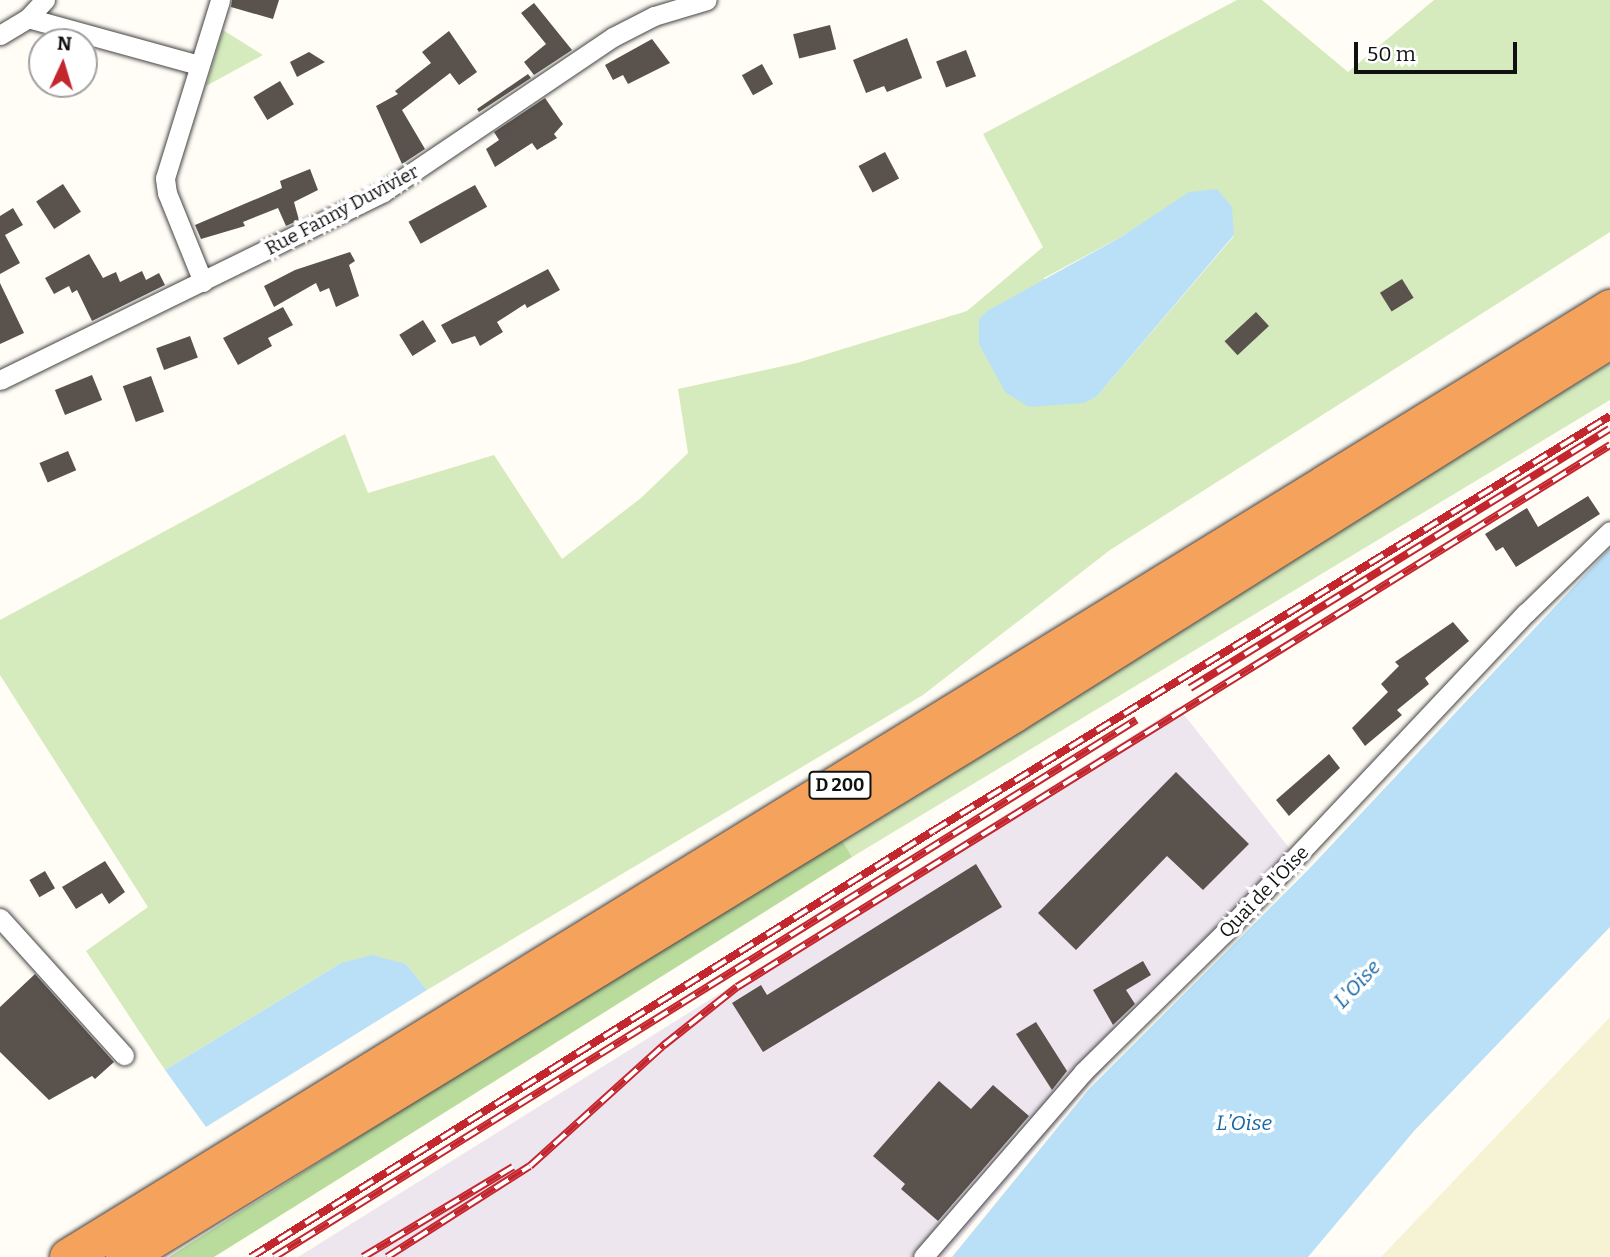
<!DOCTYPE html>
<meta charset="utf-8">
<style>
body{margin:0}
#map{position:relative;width:1610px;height:1257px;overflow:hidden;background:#fffdf5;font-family:Bitter,serif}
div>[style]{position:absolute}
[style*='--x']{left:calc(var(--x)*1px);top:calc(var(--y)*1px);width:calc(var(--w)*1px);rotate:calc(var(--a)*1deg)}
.industrial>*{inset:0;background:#eee6ef}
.farmland>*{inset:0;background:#f6f3d4}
.green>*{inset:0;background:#d5ebbd}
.forest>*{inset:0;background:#b9dc9c}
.water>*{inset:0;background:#b9e0f7}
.building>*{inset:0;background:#5a524d;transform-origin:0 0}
.roads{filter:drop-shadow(0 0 2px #444) drop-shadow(0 0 2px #444)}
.street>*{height:19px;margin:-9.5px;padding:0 9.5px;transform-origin:9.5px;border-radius:9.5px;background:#fff}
.highway>*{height:37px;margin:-18.5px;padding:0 18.5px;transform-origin:18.5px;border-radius:18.5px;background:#f5a25d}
.rail>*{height:8px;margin-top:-4px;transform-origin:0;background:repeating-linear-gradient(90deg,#fff 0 16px,#c4262e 0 32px);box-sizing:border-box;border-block:2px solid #c4262e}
span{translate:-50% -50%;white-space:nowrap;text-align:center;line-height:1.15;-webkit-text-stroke:7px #fff;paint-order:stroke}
.shield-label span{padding:2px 5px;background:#fff;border:2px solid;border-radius:5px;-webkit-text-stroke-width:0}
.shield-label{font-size:18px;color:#111;font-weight:700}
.street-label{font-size:19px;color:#111}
.water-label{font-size:21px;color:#1768a6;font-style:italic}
.north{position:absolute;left:28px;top:28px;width:70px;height:70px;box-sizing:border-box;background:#fff;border:2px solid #a0a0a0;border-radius:50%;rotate:4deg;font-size:19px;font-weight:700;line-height:28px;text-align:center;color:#111}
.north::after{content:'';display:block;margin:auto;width:24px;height:32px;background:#c4262e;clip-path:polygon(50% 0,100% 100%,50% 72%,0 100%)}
.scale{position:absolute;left:1354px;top:42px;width:163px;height:32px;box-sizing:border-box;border:4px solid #111;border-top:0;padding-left:9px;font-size:21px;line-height:24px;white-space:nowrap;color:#111;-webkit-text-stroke:5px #fff;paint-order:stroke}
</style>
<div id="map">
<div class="industrial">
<i style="clip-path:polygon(1178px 707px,1290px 849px,944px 1257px,298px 1257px)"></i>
</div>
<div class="farmland">
<i style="clip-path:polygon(1610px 1017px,1610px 1257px,1381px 1257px)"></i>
</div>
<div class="green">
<i style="clip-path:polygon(evenodd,1237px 0,1262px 0,1348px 72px,1434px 0,1610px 0,1610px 232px,1110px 550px,923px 695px,427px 990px,406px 964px,341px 963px,165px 1070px,86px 951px,148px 907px,0 675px,0 620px,345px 434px,368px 493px,494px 455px,562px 559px,641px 498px,688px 453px,678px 389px,797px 363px,967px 311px,1043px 247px,983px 134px,1237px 0,1189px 193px,1234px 236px,1097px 396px,1044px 278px,1121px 237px,1189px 193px)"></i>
<i style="clip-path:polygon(223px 30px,263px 55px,206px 86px)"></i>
<i style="clip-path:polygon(1610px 363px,1610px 400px,852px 857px,838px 833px)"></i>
</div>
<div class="forest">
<i style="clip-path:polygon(838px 833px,852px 857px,214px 1257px,169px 1257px)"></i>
</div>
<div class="water">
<i style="clip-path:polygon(1217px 189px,1232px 207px,1234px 235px,1097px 396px,1084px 403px,1029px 407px,1005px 392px,979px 344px,979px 319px,987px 311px,1121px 237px,1189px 192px)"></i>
<i style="clip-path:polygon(1610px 548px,1610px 927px,1414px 1131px,1308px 1257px,952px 1257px,1089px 1089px,1308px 870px)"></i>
<i style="clip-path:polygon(372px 955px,406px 964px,427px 990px,206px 1127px,165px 1070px,341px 963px)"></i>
</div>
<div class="building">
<i style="clip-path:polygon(232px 0,279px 0,273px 19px,231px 7px)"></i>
<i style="clip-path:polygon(534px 3px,572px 50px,534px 75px,524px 62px,546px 44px,521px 13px)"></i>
<i style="left:830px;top:25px;width:25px;height:38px;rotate:76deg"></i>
<i style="clip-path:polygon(449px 31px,477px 72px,459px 85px,450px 73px,402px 110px,425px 149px,402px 164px,376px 106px,398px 94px,395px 91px,431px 63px,422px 52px)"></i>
<i style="clip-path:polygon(907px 38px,922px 78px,887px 92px,884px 86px,866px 93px,853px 60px)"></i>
<i style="clip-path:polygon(652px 39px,670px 63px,628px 84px,623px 75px,613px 80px,605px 65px)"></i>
<i style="left:966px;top:50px;width:28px;height:32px;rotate:69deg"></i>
<i style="clip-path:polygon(309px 52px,325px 62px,297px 77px,290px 62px)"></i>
<i style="left:762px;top:64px;width:23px;height:23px;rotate:61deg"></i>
<i style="clip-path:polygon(528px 74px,531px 78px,479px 112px,477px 109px)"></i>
<i style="left:280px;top:81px;width:27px;height:31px;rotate:59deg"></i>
<i style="clip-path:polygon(545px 98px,563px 124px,554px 134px,557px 138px,537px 150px,532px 143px,495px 167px,486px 149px,499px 140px,494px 132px)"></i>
<i style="left:885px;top:152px;width:30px;height:30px;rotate:62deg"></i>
<i style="clip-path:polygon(310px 169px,318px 190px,294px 202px,299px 220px,286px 226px,278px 208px,243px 222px,245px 226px,201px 239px,195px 225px,282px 188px,280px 181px)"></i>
<i style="left:63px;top:184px;width:33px;height:32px;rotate:57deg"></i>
<i style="left:475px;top:185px;width:25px;height:76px;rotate:61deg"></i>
<i style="clip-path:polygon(13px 208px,23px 225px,5px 235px,20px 263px,0 274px,0 216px)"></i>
<i style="clip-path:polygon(350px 252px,355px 261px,349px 265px,359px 296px,336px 307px,329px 288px,320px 292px,316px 283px,274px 307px,264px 286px,295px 270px)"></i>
<i style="clip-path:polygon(89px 254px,103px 278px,116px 272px,120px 282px,142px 271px,146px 280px,159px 273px,165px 285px,92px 321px,77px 290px,72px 293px,69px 286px,54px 294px,45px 278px)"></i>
<i style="clip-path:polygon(548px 269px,560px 290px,527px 308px,525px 304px,497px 322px,503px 332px,480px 346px,475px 336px,452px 344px,441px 325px)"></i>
<i style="left:1402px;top:279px;width:22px;height:26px;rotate:58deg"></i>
<i style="clip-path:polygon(0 283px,24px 333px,0 344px)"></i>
<i style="clip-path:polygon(283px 307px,293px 325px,268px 338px,272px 346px,238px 365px,223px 338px)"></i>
<i style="left:1256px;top:312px;width:19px;height:43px;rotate:47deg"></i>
<i style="left:423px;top:320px;width:25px;height:28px;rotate:58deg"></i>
<i style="left:190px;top:336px;width:23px;height:36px;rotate:70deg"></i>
<i style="left:92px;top:375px;width:27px;height:40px;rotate:68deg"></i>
<i style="left:151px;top:376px;width:38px;height:30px;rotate:70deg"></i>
<i style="left:68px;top:451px;width:21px;height:31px;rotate:67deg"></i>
<i style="clip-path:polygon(1588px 496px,1600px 514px,1516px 567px,1503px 547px,1496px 551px,1485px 534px,1527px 508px,1538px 527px)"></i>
<i style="clip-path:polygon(1453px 622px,1469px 641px,1425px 678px,1429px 684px,1397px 710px,1402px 715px,1365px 746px,1352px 728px,1388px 692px,1381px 684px,1399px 666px,1395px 662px)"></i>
<i style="clip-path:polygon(1329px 754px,1340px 768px,1289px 816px,1276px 800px)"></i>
<i style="clip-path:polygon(1176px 772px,1249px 844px,1203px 890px,1167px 856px,1076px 950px,1038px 913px)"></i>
<i style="clip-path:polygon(105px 861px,125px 892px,109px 904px,102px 893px,76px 909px,62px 887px)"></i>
<i style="clip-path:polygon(976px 864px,1002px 907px,763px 1052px,732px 1003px,761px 985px,767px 995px)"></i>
<i style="left:45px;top:871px;width:20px;height:18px;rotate:60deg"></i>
<i style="clip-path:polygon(1143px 961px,1151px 975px,1126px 990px,1135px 1004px,1113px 1025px,1093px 990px)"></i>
<i style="clip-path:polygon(35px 974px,114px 1062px,95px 1079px,92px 1076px,49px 1100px,0 1052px,0 1007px)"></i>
<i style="clip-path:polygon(1036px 1022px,1067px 1071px,1052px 1090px,1016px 1034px)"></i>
<i style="clip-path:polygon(939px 1081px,971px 1109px,993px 1085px,1029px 1116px,938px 1221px,901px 1189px,905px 1184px,873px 1156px)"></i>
</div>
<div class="roads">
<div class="street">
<i style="--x:28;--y:18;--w:177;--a:15.4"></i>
<i style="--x:0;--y:35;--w:33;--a:-31"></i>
<i style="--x:28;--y:18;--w:25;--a:-47"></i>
<i style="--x:203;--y:282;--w:96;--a:-112"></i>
<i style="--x:167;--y:193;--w:15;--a:-98"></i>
<i style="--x:165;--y:178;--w:186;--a:-72.8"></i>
<i style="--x:0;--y:380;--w:427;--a:-26.1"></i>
<i style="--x:383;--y:192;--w:277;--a:-34"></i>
<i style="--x:613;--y:37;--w:46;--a:-27.1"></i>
<i style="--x:654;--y:16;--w:55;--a:-16.8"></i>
<i style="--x:0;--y:918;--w:185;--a:47.9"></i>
<i style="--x:923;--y:1257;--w:245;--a:-49.1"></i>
<i style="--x:1083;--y:1072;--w:198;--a:-44.6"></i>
<i style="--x:1224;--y:933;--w:440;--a:-46.7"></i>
<i style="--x:1526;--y:613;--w:117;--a:-44.3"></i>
</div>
<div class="highway">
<i style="--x:68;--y:1257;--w:1811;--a:-31.61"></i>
<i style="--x:124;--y:1257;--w:1043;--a:-31.43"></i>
<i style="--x:1014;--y:713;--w:704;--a:-32.11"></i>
</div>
</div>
<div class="rail">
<i style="--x:1190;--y:688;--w:493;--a:-31.7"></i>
<i style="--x:251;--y:1257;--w:804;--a:-31.99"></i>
<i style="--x:933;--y:831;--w:794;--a:-31.51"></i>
<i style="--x:274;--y:1257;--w:1016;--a:-31.92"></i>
<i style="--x:363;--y:1257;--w:175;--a:-31"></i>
<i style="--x:387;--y:1257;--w:169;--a:-32.5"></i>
<i style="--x:530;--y:1166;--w:181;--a:-42.1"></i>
<i style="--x:664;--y:1045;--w:93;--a:-38.5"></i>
<i style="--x:737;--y:987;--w:1028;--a:-31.83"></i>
</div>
<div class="shield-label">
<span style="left:840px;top:785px">D 200</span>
</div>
<div class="street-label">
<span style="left:342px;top:210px;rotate:-28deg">Rue Fanny Duvivier</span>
<span style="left:1264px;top:892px;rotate:-46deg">Quai de l'Oise</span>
</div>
<div class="water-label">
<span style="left:1357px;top:984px;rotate:-47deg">L'Oise</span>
<span style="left:1244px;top:1123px">L’Oise</span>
</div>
<div class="north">N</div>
<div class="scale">50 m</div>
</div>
